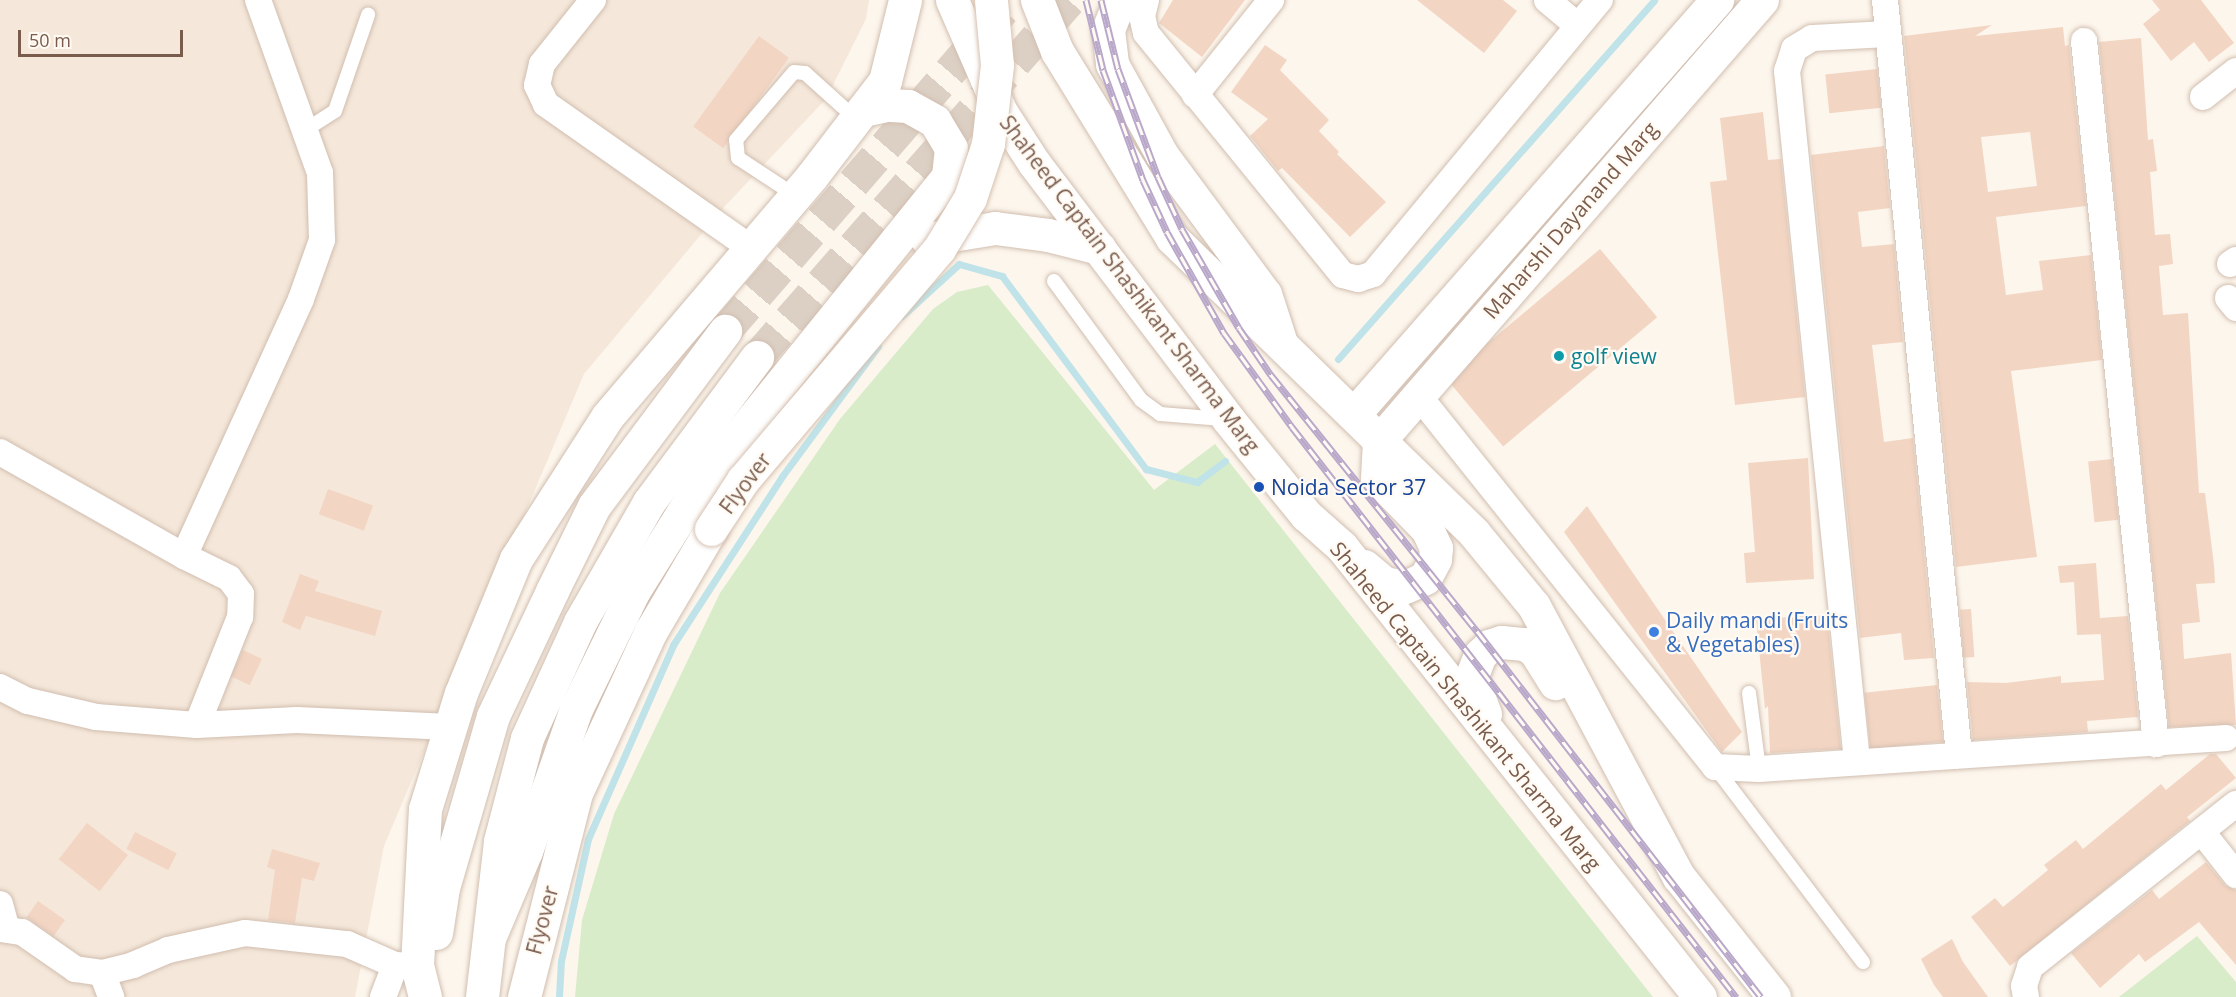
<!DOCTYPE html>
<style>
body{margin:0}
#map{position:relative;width:2236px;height:997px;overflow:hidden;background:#fdf6ec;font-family:"Open Sans",sans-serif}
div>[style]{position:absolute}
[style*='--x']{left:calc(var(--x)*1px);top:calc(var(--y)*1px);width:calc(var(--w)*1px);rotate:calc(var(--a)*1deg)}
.residential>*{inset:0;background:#f5e8da}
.green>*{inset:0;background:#d8ecc9}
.stream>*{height:7px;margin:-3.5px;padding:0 3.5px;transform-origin:3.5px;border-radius:3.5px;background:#bfe3e8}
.building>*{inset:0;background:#f3d5c3;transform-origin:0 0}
.secondary-tunnel>*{height:33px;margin-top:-16.5px;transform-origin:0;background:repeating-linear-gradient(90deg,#dcd0c4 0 33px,transparent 0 49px)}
.roads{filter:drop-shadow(0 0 2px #d1beb0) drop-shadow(0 0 2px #d1beb0)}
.lane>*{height:14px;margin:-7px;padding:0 7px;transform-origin:7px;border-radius:7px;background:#fff}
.street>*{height:26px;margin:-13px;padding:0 13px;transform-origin:13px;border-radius:13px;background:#fff}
.secondary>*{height:33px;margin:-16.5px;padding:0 16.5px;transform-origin:16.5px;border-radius:16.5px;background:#fff}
.rail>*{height:7px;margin-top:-3.5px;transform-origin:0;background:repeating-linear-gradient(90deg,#fffaf3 0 14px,#b9a8c9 0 28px);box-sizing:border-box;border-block:2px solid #b9a8c9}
.bridges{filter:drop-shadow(0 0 2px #d6c0b0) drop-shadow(0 0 2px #d6c0b0)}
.secondary-bridge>*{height:33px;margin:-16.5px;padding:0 16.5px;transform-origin:16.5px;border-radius:16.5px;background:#fff}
.dots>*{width:16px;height:16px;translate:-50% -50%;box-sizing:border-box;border:3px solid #fffaf3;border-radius:50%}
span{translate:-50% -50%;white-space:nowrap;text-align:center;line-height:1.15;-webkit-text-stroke:4.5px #fffaf3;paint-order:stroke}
.street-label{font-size:21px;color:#7a5c4d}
.culture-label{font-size:21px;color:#0d838f}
.left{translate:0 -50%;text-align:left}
.transit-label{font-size:21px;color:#164399}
.shop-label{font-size:21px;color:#366cbe}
.scale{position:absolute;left:18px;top:30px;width:165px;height:27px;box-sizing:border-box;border:3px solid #7a5c4d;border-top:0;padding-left:8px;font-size:18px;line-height:21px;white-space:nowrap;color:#7a5c4d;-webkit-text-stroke:4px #fffaf3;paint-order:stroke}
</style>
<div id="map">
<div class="residential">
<i style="clip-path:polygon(0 0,869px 0,866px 19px,826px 99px,725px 206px,584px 374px,384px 846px,355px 997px,0 997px)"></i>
</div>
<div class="green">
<i style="clip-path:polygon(988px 285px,1154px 490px,1215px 444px,1653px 997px,575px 997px,582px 920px,614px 814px,720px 593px,840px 419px,933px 309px,957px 292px)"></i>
<i style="clip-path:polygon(2197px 936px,2236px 982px,2236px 997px,2119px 997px)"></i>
</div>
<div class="stream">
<i style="--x:902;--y:316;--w:77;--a:-42.4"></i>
<i style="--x:959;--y:264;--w:45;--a:15.6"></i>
<i style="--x:1002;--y:276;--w:241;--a:53.3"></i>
<i style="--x:1146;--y:469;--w:53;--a:14.3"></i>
<i style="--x:1197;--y:482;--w:35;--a:-37"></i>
<i style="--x:1338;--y:359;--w:478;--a:-48.6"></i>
<i style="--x:559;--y:997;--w:36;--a:-87"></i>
<i style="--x:561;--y:961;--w:125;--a:-77.5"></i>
<i style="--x:588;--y:839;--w:212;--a:-66.3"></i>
<i style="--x:673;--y:645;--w:202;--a:-57.1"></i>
<i style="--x:783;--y:475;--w:160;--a:-53.6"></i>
</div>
<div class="building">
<i style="clip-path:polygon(1173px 0,1245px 0,1202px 57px,1159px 23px)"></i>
<i style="clip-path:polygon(1417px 0,1503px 0,1517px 11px,1484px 53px)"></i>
<i style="clip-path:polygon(2152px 0,2201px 0,2234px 43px,2209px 62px,2194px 42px,2171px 61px,2143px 24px,2160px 10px)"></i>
<i style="clip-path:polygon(evenodd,1992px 25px,1975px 36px,2063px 27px,2065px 46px,2069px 45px,2086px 206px,1996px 217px,2006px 295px,2043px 290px,2039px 261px,2091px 255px,2102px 360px,2011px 371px,2037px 557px,1956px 567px,1904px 36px,1992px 25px,2030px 132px,2037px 186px,1988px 192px,1981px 137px,2030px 132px)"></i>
<i style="left:759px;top:36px;width:37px;height:112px;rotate:36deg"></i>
<i style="clip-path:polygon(2141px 38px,2148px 140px,2153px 139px,2157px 171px,2150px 172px,2155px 235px,2170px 234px,2173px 264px,2159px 266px,2163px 315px,2188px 313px,2199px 493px,2205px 493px,2214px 565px,2215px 583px,2196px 584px,2200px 622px,2182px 624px,2184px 659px,2231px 653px,2236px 725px,2169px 727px,2099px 42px)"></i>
<i style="clip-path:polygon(1265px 45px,1287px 60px,1280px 70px,1329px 120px,1319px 131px,1339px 152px,1337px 154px,1386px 202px,1350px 237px,1282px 168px,1278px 171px,1250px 136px,1268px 119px,1231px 92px)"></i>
<i style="left:1877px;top:69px;width:39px;height:52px;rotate:84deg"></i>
<i style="clip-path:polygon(1763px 112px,1768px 160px,1781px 159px,1805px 397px,1735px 405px,1710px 182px,1727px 180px,1720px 118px)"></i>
<i style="clip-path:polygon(1884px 146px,1890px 208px,1858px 212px,1862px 247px,1894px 244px,1903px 342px,1872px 345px,1884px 442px,1913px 438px,1934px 658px,1904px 660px,1901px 633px,1860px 638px,1811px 155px)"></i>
<i style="left:1600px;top:249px;width:89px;height:201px;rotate:50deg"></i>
<i style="clip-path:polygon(1808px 458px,1814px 579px,1746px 583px,1744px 553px,1755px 552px,1748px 463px)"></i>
<i style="left:2112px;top:459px;width:61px;height:24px;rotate:84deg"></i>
<i style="left:328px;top:489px;width:48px;height:27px;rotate:20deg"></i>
<i style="clip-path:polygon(1587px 506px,1742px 732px,1722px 752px,1564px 532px)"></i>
<i style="clip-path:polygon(2096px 563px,2100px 618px,2128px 616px,2138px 717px,2087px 721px,2088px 732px,1973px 740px,1967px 682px,2006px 683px,2061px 676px,2061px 683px,2104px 680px,2100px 624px,2101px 634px,2077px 635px,2074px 582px,2060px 583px,2058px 566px)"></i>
<i style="clip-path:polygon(300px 574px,319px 581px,315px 591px,382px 611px,375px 636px,306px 616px,300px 630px,282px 622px)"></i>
<i style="left:1971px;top:609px;width:48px;height:11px;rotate:86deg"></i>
<i style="clip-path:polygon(1827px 615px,1841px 749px,1770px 753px,1768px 706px,1765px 709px,1756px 619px)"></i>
<i style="left:243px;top:650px;width:21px;height:29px;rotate:25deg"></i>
<i style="left:1937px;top:685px;width:57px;height:73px;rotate:84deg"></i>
<i style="clip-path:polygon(2210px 754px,2216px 754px,2236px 778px,2187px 817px,2190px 821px,2010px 966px,1971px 917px,1995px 898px,2003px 907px,2048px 870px,2044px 865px,2076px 840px,2083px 849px,2161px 784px,2166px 790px)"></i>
<i style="left:87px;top:823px;width:52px;height:46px;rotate:38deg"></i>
<i style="left:135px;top:832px;width:47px;height:19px;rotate:27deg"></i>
<i style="clip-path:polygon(272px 849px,320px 863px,314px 881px,302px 878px,295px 923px,268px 920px,275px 870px,267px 867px)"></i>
<i style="clip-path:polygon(2206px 862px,2225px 885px,2236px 890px,2236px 965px,2199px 922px,2145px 962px,2139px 954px,2100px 988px,2071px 953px,2152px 890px,2159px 899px)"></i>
<i style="left:38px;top:901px;width:33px;height:20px;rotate:35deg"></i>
<i style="clip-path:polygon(1952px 939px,1963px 962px,1988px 997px,1943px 997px,1934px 985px,1921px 959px)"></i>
</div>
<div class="secondary-tunnel">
<i style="--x:725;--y:331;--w:438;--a:-49.1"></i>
<i style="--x:757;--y:357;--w:475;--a:-48.8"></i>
</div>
<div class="roads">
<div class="lane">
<i style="--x:307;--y:129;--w:33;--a:-33"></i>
<i style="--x:335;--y:111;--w:102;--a:-71"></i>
<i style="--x:796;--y:196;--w:69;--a:-146.8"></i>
<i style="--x:738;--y:158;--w:18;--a:-96"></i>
<i style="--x:736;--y:140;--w:89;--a:-49.5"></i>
<i style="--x:794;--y:72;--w:11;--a:5"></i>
<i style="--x:805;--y:73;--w:69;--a:42"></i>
<i style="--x:1054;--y:281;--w:147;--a:53.8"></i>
<i style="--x:1141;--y:400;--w:24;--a:36"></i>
<i style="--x:1160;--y:414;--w:63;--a:4.5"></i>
<i style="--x:1749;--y:693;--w:77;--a:82.5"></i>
<i style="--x:1715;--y:767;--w:245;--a:52.8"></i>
</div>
<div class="street">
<i style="--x:593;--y:0;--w:82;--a:128.6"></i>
<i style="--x:542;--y:64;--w:22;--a:103"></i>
<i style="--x:537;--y:85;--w:21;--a:65"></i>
<i style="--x:546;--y:104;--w:251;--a:35.1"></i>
<i style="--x:1146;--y:0;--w:16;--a:104"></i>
<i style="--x:1142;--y:16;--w:17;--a:77"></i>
<i style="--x:1146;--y:33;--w:312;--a:50.9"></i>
<i style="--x:1343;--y:275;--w:16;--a:15"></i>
<i style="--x:1358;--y:279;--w:16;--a:-18"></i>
<i style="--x:1373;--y:274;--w:356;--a:-50.4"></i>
<i style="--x:1547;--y:0;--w:40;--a:40"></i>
<i style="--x:1885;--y:0;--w:759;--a:84.4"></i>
<i style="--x:2084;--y:41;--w:707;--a:84.15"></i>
<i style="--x:1195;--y:95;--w:122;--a:-51.3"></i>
<i style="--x:2203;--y:97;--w:42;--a:-38.2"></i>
<i style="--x:2230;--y:264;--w:7;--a:-34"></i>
<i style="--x:2228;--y:298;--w:13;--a:51"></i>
<i style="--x:1418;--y:395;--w:476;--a:51.4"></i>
<i style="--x:1715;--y:767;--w:44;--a:2.6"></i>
<i style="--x:1759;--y:769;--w:468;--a:-3.8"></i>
<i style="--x:0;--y:452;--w:211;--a:29.5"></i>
<i style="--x:184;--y:556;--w:282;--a:-65.5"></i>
<i style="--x:301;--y:299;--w:63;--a:-70.4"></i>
<i style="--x:322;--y:240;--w:67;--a:-91.7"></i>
<i style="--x:320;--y:173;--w:184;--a:-109.7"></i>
<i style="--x:184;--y:556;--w:50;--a:26.1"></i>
<i style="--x:229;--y:578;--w:20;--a:53"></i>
<i style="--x:241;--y:594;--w:23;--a:92"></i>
<i style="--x:240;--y:617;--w:116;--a:111.7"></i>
<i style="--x:0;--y:687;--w:31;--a:27"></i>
<i style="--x:28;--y:701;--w:70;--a:13.2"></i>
<i style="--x:96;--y:717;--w:101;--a:4.5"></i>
<i style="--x:197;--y:725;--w:100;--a:-2.9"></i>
<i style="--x:297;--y:720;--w:153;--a:2.6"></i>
<i style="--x:1857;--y:761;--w:694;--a:-95.79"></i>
<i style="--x:1787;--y:71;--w:23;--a:-72"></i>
<i style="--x:1794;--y:49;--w:21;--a:-31"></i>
<i style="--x:1812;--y:38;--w:76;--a:-3"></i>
<i style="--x:2202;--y:832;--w:55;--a:51.7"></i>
<i style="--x:0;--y:904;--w:24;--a:75"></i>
<i style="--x:0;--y:929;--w:22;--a:8"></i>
<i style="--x:22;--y:932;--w:65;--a:34.9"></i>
<i style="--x:75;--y:969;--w:27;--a:8"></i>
<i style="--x:102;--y:973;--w:32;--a:-14"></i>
<i style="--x:133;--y:965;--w:38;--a:-23"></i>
<i style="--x:168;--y:950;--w:79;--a:-12.4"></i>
<i style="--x:245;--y:933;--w:103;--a:6.2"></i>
<i style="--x:347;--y:944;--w:52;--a:23.6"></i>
<i style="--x:395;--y:965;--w:22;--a:3"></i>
<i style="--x:102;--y:973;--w:26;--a:69"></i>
<i style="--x:383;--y:997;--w:34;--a:-69"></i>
<i style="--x:2026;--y:997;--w:11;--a:-100"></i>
<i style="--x:2024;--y:986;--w:20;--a:-72"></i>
<i style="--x:2030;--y:967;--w:263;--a:-38.4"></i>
</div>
<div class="secondary">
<i style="--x:952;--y:0;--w:122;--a:66.4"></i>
<i style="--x:1001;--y:112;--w:61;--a:57.1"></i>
<i style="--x:1034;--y:163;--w:321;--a:52.8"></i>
<i style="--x:1228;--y:419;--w:124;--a:50.9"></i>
<i style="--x:1306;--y:515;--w:48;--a:41.6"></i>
<i style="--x:1342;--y:547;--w:575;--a:51.5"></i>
<i style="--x:1037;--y:0;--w:55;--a:68.6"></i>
<i style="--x:1057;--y:51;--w:220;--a:58.4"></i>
<i style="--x:1172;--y:238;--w:422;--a:44.3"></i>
<i style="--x:1474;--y:533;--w:94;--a:50.6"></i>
<i style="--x:1534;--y:606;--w:307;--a:61.9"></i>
<i style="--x:1679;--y:877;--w:153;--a:51.6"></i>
<i style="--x:1120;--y:0;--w:32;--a:112"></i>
<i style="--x:1108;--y:30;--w:34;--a:83"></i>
<i style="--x:1112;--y:64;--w:104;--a:61.2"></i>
<i style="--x:1162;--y:155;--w:173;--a:53.5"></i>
<i style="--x:1265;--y:294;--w:48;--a:71.9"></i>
<i style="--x:927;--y:239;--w:69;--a:-9.2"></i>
<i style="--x:995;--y:228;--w:53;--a:7.5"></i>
<i style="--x:1048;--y:235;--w:53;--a:14.3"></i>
<i style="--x:1354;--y:414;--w:551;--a:-48.76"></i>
<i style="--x:1379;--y:441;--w:584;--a:-49.03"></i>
<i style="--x:1364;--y:566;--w:26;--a:40"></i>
<i style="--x:1384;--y:583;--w:21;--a:11"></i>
<i style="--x:1405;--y:587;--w:22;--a:-24"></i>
<i style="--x:1425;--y:578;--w:21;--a:-62"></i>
<i style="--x:1435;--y:559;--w:11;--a:-85"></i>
<i style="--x:1436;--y:548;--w:21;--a:-115"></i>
<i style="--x:1427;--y:529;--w:71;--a:-134.4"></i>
<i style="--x:1377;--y:478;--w:37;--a:-87"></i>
<i style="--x:1485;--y:714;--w:39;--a:-111"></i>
<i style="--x:1471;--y:678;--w:25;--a:-69"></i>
<i style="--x:1480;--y:655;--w:13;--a:-45"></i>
<i style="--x:1489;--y:646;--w:13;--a:-18"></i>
<i style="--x:1501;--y:642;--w:24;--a:5"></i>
<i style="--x:1525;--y:644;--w:12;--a:35"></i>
<i style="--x:1535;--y:651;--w:38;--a:58"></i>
<i style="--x:436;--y:933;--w:46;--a:-81.2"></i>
<i style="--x:443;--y:888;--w:179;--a:-73.8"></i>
<i style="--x:493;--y:716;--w:138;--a:-64.7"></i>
<i style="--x:552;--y:591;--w:95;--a:-63.7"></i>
<i style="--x:594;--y:506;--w:219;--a:-53.2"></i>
<i style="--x:489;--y:938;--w:95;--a:-67"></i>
<i style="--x:526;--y:851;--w:151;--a:-70.6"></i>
<i style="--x:576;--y:709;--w:130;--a:-64"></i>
<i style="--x:633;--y:592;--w:132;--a:-58"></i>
<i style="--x:703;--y:480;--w:390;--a:-51.1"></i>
<i style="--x:948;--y:176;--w:28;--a:-84"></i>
<i style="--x:951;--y:148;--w:31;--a:-121"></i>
<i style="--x:935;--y:121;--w:31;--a:-151"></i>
<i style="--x:908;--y:106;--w:22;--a:-177"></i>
<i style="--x:886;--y:105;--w:24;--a:168"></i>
<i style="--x:425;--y:997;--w:32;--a:-104"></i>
<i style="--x:417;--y:966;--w:157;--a:-87.1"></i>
<i style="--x:425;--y:809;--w:121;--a:-72.8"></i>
<i style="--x:461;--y:693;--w:145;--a:-67.7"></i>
<i style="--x:516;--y:559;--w:169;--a:-57.3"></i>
<i style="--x:607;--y:417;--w:316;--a:-49.6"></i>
<i style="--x:812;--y:176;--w:120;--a:-52.5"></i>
<i style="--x:885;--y:81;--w:83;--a:-76.1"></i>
<i style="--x:482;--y:997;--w:157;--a:-83.4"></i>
<i style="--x:500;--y:841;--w:106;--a:-75.3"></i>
<i style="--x:527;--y:738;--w:128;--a:-65.4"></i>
<i style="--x:580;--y:622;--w:138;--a:-60.1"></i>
<i style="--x:649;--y:502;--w:181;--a:-53.3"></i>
<i style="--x:524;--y:997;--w:211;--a:-75.7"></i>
<i style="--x:576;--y:793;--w:179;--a:-65.2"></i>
<i style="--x:651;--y:631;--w:118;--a:-59.5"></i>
</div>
</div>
<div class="rail">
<i style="--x:1086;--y:0;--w:72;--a:76.3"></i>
<i style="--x:1103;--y:70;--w:117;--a:70"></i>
<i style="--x:1143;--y:180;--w:57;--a:65.2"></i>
<i style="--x:1167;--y:232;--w:116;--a:60.6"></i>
<i style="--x:1224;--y:333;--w:116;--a:54.1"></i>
<i style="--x:1292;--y:427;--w:723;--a:52.08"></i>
<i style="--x:1101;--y:0;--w:71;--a:76.2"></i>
<i style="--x:1118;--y:69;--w:115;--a:69.7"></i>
<i style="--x:1158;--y:177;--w:57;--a:65.2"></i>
<i style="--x:1182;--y:229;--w:114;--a:60.1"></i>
<i style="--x:1239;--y:328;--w:57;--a:55.8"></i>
<i style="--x:1271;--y:375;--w:329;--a:51.2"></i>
<i style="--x:1477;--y:631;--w:463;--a:52.2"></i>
</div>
<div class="bridges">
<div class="secondary-bridge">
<i style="--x:711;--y:529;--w:59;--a:-56.9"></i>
<i style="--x:743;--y:480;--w:303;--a:-49.7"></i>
<i style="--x:939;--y:249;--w:60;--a:-58.7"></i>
<i style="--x:970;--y:198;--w:57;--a:-71.6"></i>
<i style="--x:988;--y:144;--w:80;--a:-83.5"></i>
<i style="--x:997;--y:65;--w:65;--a:-95.3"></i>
</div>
</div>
<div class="dots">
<i style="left:1559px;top:356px;background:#0f9aa8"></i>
<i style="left:1259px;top:487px;background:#1a4fb4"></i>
<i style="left:1654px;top:632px;background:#3f7fe0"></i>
</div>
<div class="street-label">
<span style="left:1570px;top:220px;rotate:-49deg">Maharshi Dayanand Marg</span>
<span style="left:1130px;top:284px;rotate:53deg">Shaheed Captain Shashikant Sharma Marg</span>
<span style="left:745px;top:483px;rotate:-53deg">Flyover</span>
<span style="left:1466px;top:706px;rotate:51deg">Shaheed Captain Shashikant Sharma Marg</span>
<span style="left:542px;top:920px;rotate:-75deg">Flyover</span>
</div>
<div class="culture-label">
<span class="left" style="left:1571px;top:356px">golf view</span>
</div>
<div class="transit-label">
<span class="left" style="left:1271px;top:487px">Noida Sector 37</span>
</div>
<div class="shop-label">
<span class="left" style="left:1666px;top:632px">Daily mandi (Fruits<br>&amp; Vegetables)</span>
</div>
<div class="scale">50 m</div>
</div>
